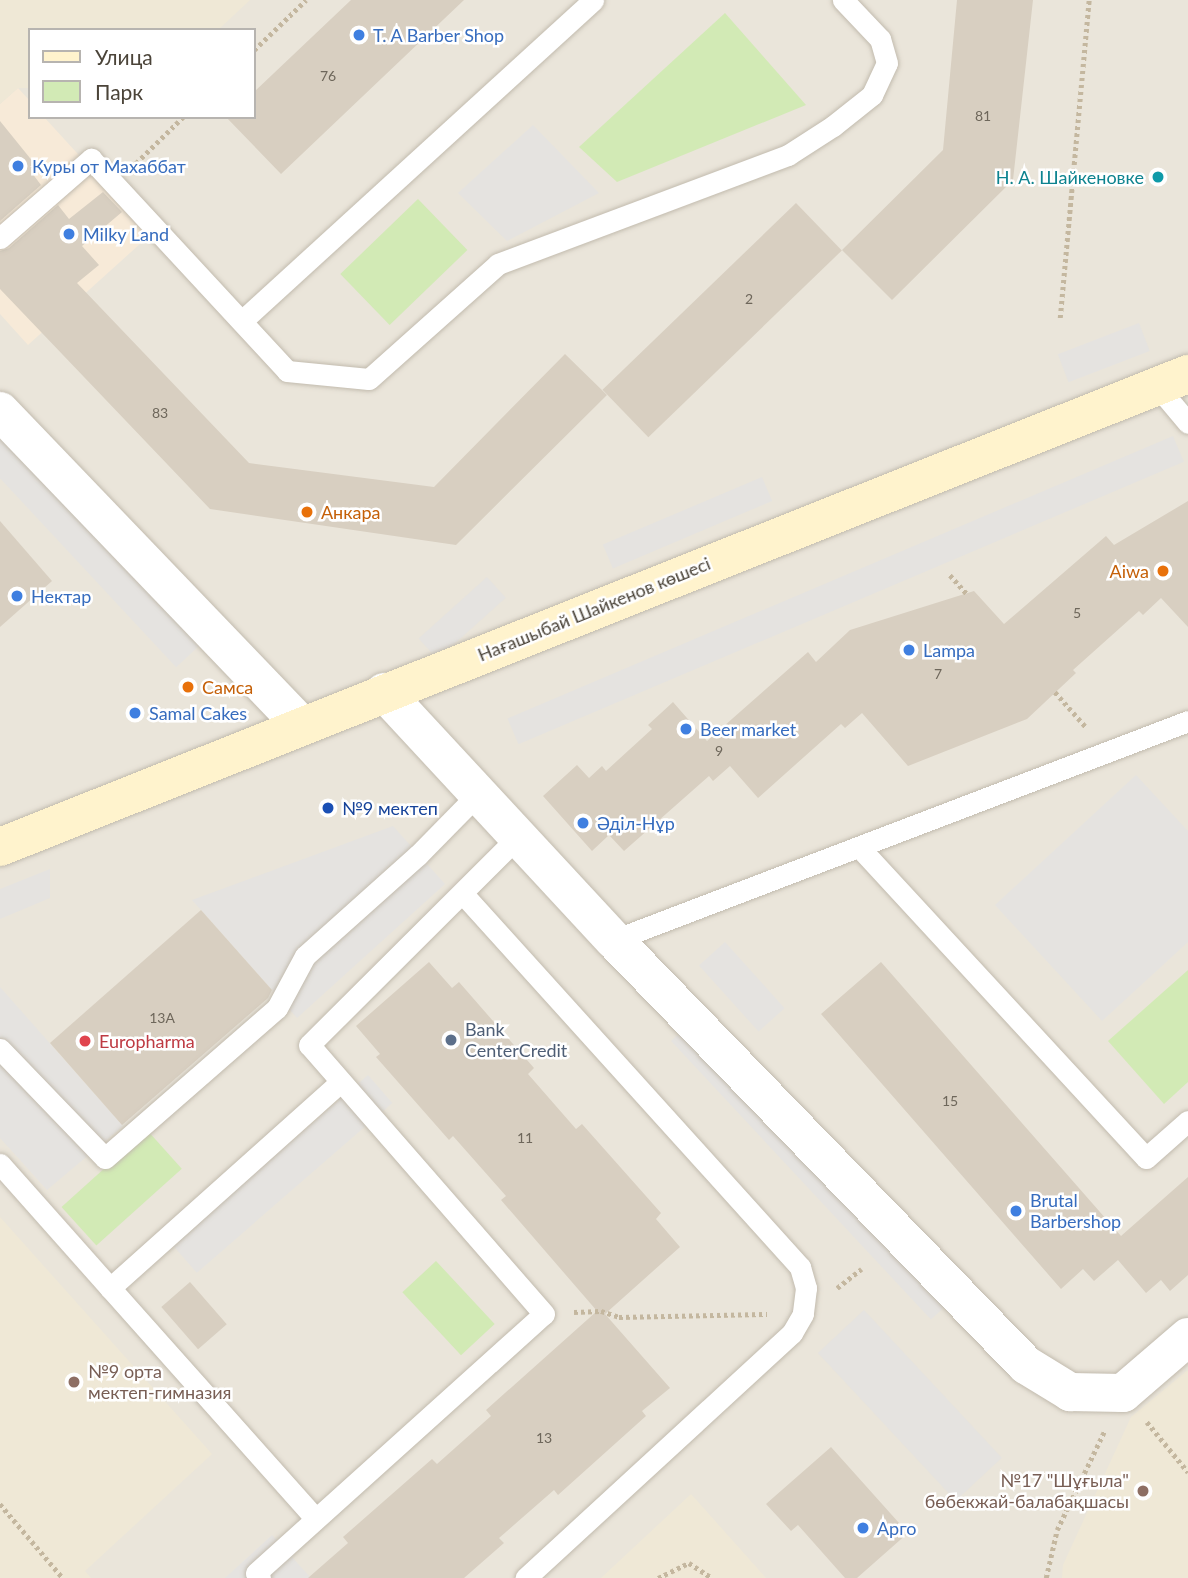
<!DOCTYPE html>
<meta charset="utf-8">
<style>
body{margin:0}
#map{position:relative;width:1188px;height:1578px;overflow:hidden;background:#f6f3ec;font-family:Lato,sans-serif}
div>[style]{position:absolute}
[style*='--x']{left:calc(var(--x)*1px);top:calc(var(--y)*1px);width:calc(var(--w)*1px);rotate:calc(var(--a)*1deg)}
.residential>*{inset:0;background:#eae5da}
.commercial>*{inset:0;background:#f7ead8}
.education>*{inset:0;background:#efe8d6}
.green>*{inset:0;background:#d2eab5;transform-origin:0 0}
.parking>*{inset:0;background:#e5e3e0;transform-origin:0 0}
.building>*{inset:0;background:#d8cfc1;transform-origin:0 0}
.path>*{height:4.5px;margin-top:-2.25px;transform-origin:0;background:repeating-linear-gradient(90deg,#c4b79f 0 3.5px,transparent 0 7px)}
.roads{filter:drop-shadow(0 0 2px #c2bbae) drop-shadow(0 0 2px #c2bbae)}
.lane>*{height:21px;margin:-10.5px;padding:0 10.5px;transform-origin:10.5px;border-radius:10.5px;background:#fff}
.street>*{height:38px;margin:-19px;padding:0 19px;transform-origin:19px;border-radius:19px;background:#fff}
.secondary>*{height:38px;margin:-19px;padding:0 19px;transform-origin:19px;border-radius:19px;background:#fff3cd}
.dots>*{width:19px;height:19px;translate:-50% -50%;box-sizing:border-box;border:4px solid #fff;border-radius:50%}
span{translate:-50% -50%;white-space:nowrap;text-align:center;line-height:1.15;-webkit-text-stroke:5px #fff;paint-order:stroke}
.number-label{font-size:14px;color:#6e675b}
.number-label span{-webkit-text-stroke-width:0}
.shop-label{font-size:18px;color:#366cbe}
.left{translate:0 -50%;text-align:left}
.culture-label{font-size:18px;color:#0d838f}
.right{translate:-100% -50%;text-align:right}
.food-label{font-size:18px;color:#c56008}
.street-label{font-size:18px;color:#4b4439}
.transit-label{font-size:18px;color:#164399}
.service-label{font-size:18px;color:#4e5e75}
.health-label{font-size:18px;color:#be3a42}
.education-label{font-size:18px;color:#785e54}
.legend{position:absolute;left:28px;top:28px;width:228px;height:91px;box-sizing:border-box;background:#fff;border:2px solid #b7b4b0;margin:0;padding:9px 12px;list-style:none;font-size:21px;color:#4b4439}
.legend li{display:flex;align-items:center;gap:14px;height:35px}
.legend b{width:35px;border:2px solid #b7b4b0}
</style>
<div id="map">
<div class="residential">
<i style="clip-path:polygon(evenodd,0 0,1188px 0,1188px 1578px,0 1578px,0 0,30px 30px,254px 30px,254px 117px,30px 117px,30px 30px)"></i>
</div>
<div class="commercial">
<i style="clip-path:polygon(18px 88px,30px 101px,30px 117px,44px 117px,151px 234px,28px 345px,0 314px,0 104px)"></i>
</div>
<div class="education">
<i style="clip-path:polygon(0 0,250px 0,218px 30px,30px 30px,30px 88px,18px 88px,0 104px)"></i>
<i style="clip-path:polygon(0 1217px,212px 1454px,85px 1571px,91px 1578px,0 1578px)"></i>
<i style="clip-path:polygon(1188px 1370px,1188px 1578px,1062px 1578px,1063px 1565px,1131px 1417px)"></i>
<i style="clip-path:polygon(691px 1494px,766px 1578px,601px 1578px)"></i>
</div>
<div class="green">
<i style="clip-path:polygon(725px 13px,806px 105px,617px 182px,579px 147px)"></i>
<i style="left:418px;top:199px;width:71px;height:108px;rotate:46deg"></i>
<i style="clip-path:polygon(1188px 970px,1188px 1082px,1164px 1104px,1108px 1041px)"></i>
<i style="left:147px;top:1130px;width:52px;height:115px;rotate:48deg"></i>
<i style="left:436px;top:1261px;width:86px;height:46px;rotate:47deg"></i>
</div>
<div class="parking">
<i style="clip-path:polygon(533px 125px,599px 193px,507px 241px,458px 193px)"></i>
<i style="left:1139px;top:323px;width:30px;height:87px;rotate:69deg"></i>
<i style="left:0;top:424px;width:298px;height:37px;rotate:47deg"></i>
<i style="left:1173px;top:436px;width:28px;height:723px;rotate:67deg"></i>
<i style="left:762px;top:477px;width:26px;height:173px;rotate:67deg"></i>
<i style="left:487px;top:577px;width:28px;height:92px;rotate:48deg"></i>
<i style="clip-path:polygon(1136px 775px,1188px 831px,1188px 942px,1102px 1021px,995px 905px)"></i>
<i style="clip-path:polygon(393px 826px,445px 884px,297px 1018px,192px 900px)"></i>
<i style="clip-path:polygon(50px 869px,50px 898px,0 919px,0 889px)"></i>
<i style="left:725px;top:942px;width:89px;height:35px;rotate:48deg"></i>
<i style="clip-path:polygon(0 987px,123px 1126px,47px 1190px,0 1138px)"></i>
<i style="left:685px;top:1028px;width:381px;height:19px;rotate:47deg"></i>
<i style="left:368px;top:1075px;width:37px;height:259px;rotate:49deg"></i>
<i style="left:864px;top:1310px;width:202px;height:63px;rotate:47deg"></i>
<i style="clip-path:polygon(272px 1535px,311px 1578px,225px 1578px)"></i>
</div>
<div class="building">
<i style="clip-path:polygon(351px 0,464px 0,281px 174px,226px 117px,254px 117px,254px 92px)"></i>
<i style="clip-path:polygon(957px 0,1033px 0,1013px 180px,892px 300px,842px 250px,943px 150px)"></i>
<i style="clip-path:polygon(0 121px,38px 168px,32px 173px,41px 185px,0 221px)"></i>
<i style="clip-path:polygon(103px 192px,122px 212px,82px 246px,99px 265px,77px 283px,249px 463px,434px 487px,565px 354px,607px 395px,456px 545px,210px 509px,0 289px,0 251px,9px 248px,58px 205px,69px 219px)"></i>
<i style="left:796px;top:203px;width:66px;height:269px;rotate:46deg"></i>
<i style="clip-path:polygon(1188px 501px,1188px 627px,1161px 598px,1143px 615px,1139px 611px,1073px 670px,1076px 673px,1027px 719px,908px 766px,862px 713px,845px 728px,841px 724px,758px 798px,730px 766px,713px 781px,709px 776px,624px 851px,609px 835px,592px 851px,543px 796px,577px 765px,589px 778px,602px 766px,606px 771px,652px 729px,648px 725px,673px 702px,707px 741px,808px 652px,816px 662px,850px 630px,974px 591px,1004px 624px,1106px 536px,1114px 545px)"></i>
<i style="clip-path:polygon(0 521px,52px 581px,0 627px)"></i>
<i style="clip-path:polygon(201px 910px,272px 990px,268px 998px,122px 1125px,50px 1043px)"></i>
<i style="clip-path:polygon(429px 962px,452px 988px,459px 982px,534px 1068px,528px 1074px,576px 1129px,582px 1124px,661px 1213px,656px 1219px,680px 1247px,605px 1314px,670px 1388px,642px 1411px,646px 1416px,558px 1495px,554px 1490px,499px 1538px,504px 1543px,464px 1578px,308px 1578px,348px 1543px,343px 1537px,432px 1459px,437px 1464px,491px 1416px,486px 1410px,597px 1311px,501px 1200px,506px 1196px,453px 1136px,449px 1140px,376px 1057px,380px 1054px,356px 1026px)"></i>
<i style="clip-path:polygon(881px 962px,1121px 1236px,1188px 1177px,1188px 1275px,1170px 1291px,1161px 1280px,1146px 1293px,1118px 1260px,1094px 1281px,1083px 1269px,1061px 1289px,821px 1014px)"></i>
<i style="left:190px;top:1282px;width:56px;height:38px;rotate:49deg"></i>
<i style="clip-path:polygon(831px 1447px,908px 1533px,857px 1578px,845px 1578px,798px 1525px,791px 1531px,766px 1504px)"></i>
</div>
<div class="path">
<i style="--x:254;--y:50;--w:72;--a:-43.9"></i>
<i style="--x:136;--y:163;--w:66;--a:-44.4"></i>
<i style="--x:1060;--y:318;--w:319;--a:-84.8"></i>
<i style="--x:950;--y:575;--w:25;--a:48"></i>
<i style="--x:1055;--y:692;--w:48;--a:48.4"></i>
<i style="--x:837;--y:1288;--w:31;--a:-38"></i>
<i style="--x:574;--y:1312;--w:27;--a:-2"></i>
<i style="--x:601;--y:1311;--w:19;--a:18"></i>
<i style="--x:619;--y:1317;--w:148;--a:-1.2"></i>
<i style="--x:1147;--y:1422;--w:65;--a:50.6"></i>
<i style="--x:0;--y:1504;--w:97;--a:49.6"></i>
<i style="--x:658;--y:1578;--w:34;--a:-26"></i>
<i style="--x:689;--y:1563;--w:27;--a:33"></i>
<i style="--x:1046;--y:1578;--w:49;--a:-77.1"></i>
<i style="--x:1057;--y:1530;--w:111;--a:-64.4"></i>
</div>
<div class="roads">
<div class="lane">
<i style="--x:0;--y:238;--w:121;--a:-41"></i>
<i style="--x:91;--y:159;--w:289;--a:47.2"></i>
<i style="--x:287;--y:371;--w:82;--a:5.6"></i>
<i style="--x:369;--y:379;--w:173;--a:-41.7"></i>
<i style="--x:498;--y:264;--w:310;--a:-20.6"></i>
<i style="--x:788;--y:155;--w:54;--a:-32.8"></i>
<i style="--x:833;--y:126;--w:50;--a:-38.5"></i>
<i style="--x:872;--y:95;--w:35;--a:-65"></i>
<i style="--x:887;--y:63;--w:25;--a:-106"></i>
<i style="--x:880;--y:39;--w:54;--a:-133.5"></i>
<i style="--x:243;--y:320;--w:474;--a:-42.4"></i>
<i style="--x:1157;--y:386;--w:48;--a:50"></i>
<i style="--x:859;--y:847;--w:423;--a:47.3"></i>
<i style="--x:1146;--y:1158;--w:56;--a:-41.4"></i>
<i style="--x:463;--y:894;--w:503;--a:47.9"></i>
<i style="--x:800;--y:1267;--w:22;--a:74"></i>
<i style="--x:806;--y:1288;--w:26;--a:97"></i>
<i style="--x:803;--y:1314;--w:22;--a:120"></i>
<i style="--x:792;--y:1333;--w:362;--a:137.4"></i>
<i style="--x:614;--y:940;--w:614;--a:-20.88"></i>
<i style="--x:0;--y:1049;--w:151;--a:46.1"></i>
<i style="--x:105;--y:1158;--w:228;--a:-41.1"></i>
<i style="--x:277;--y:1008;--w:59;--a:-61.7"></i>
<i style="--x:305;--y:956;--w:152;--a:-41.8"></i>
<i style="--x:418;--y:855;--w:86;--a:-45.5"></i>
<i style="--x:0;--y:1164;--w:166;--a:48.4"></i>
<i style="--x:315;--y:1518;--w:308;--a:-131.7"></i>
<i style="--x:110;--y:1288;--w:309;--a:-41.8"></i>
<i style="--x:260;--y:1578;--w:6;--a:-129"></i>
<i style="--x:256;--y:1573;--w:387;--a:-42"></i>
<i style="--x:544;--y:1314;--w:357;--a:-131.1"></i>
<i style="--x:309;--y:1045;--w:295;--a:-44.9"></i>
</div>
<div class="street">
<i style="--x:0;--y:411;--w:435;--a:46.2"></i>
<i style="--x:384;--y:692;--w:338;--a:47.2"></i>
<i style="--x:614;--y:940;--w:592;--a:45.89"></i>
<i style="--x:1026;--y:1365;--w:52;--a:31.5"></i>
<i style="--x:1070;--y:1392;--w:53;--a:1.1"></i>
<i style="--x:1123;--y:1393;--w:86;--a:-40.7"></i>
</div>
<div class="secondary">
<i style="--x:0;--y:847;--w:1279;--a:-21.71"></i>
</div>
</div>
<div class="dots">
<i style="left:359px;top:35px;background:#3f7fe0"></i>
<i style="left:18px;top:166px;background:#3f7fe0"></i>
<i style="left:1158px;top:177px;background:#0f9aa8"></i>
<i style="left:69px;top:234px;background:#3f7fe0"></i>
<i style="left:307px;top:512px;background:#e8710a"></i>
<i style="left:1163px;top:571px;background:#e8710a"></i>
<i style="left:17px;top:596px;background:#3f7fe0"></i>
<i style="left:909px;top:650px;background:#3f7fe0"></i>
<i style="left:188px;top:687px;background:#e8710a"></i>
<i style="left:135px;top:713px;background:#3f7fe0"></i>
<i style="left:686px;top:729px;background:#3f7fe0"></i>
<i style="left:328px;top:808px;background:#1a4fb4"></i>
<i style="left:583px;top:823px;background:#3f7fe0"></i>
<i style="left:451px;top:1040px;background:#5c6f8a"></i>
<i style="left:85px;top:1041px;background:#e0444e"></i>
<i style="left:1016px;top:1211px;background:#3f7fe0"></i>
<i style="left:74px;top:1382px;background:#8d6e63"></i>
<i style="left:1143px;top:1491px;background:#8d6e63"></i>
<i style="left:863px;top:1528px;background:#3f7fe0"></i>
</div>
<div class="number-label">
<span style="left:328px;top:76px">76</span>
<span style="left:983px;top:116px">81</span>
<span style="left:749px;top:299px">2</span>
<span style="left:160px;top:413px">83</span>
<span style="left:1077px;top:613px">5</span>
<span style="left:938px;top:674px">7</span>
<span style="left:719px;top:751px">9</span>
<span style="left:162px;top:1018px">13А</span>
<span style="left:950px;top:1101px">15</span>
<span style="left:525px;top:1138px">11</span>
<span style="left:544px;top:1438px">13</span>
</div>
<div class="shop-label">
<span class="left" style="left:373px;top:35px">T. A Barber Shop</span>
<span class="left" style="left:32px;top:166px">Куры от Махаббат</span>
<span class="left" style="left:83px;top:234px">Milky Land</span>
<span class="left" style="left:31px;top:596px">Нектар</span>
<span class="left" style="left:923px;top:650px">Lampa</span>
<span class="left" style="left:149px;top:713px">Samal Cakes</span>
<span class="left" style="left:700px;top:729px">Beer market</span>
<span class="left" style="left:597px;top:823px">Әділ-Нұр</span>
<span class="left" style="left:1030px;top:1211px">Brutal<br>Barbershop</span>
<span class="left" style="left:877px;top:1528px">Арго</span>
</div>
<div class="culture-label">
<span class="right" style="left:1144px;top:177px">Н. А. Шайкеновке</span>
</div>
<div class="food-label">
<span class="left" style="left:321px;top:512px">Анкара</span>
<span class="right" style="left:1149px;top:571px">Aiwa</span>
<span class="left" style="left:202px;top:687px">Самса</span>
</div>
<div class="street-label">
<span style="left:594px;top:609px;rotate:-22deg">Нағашыбай Шайкенов көшесі</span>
</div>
<div class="transit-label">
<span class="left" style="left:342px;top:808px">№9 мектеп</span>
</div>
<div class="service-label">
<span class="left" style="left:465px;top:1040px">Bank<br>CenterCredit</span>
</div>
<div class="health-label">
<span class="left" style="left:99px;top:1041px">Europharma</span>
</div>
<div class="education-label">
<span class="left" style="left:88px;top:1382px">№9 орта<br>мектеп-гимназия</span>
<span class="right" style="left:1129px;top:1491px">№17 "Шұғыла"<br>бөбекжай-балабақшасы</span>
</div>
<ul class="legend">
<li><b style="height:9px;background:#fff3cd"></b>Улица</li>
<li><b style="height:19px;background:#d2eab5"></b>Парк</li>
</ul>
</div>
